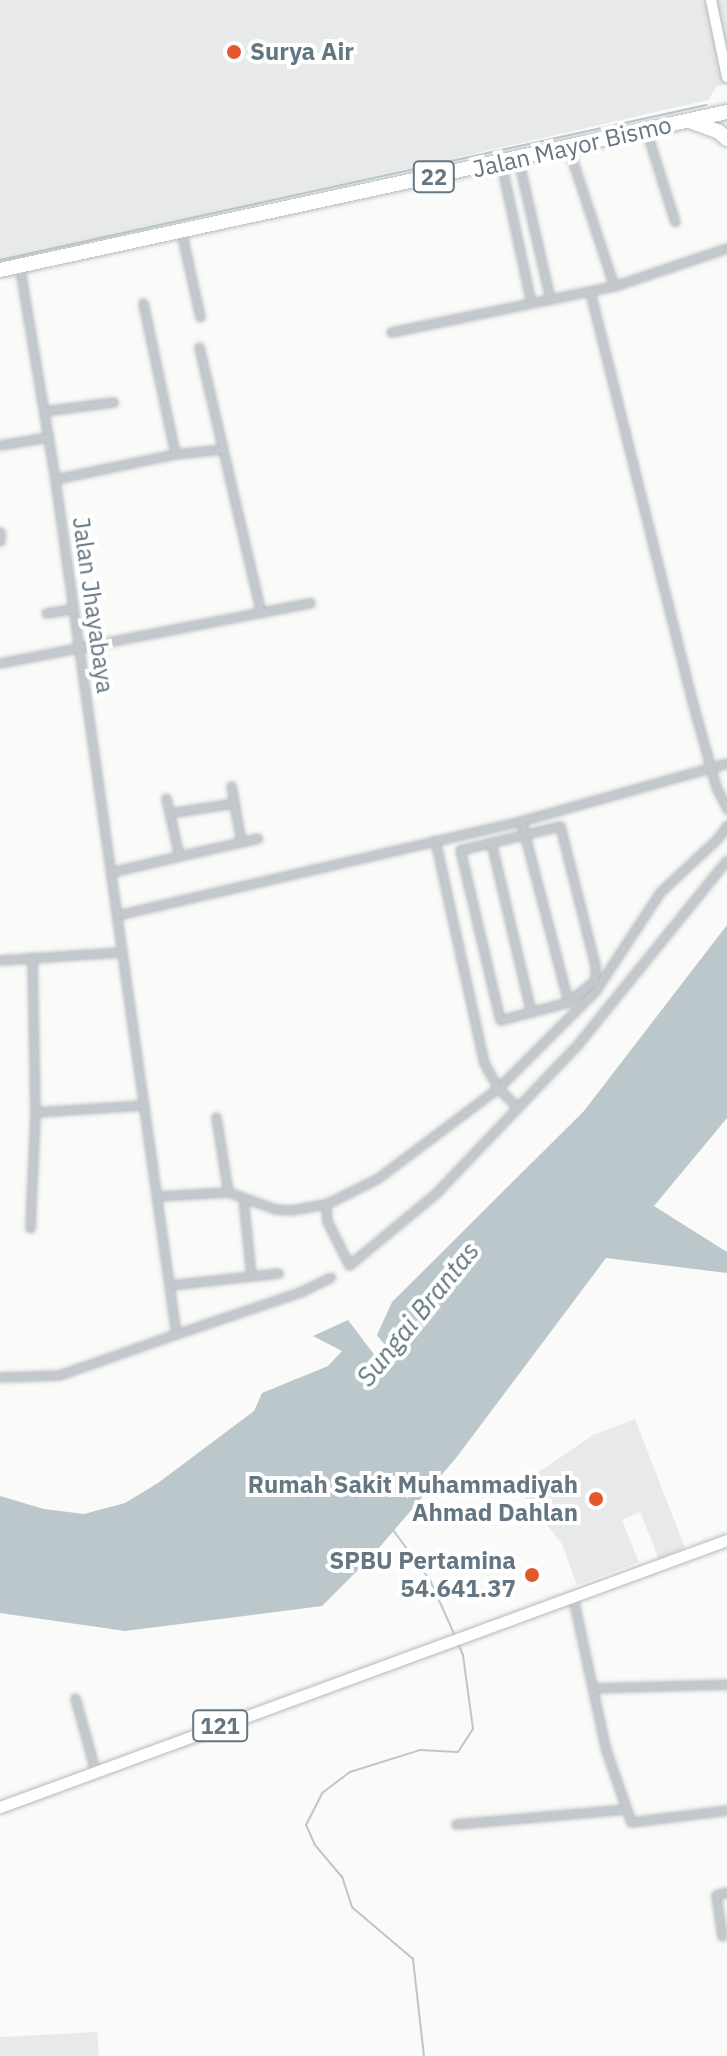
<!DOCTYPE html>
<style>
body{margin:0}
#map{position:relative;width:727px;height:2056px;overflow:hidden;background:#fafaf8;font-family:"IBM Plex Sans",sans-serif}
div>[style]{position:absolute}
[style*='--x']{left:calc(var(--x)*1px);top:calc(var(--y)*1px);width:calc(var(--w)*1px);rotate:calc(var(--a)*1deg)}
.built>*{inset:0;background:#e8e9e9}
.water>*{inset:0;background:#bbc7cb}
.stream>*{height:2px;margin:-1px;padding:0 1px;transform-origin:1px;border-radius:1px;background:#bbc7cb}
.roads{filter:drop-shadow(0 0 2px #b3babf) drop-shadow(0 0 2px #b3babf)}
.street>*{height:7px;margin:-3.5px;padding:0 3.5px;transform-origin:3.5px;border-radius:3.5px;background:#c3c8cc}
.secondary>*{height:10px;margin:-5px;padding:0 5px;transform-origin:5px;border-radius:5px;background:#fff}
.primary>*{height:11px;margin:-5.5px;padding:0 5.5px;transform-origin:5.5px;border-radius:5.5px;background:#fff}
.highway>*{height:14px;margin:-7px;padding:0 7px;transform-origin:7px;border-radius:7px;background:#fff}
.dots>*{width:22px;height:22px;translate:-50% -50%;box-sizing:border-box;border:4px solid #fff;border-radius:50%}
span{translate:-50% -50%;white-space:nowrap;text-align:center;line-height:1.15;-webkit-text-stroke:8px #fff;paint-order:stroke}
.shield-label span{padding:2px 6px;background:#fff;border:2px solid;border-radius:6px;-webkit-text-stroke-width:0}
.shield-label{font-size:22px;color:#657683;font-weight:700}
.poi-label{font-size:24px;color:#657683;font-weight:700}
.left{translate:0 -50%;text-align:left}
.right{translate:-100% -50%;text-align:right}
.street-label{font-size:24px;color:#657683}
.water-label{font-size:26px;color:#60757c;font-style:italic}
</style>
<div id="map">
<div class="built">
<i style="clip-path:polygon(0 0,727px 0,727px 84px,717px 86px,708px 100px,0 263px)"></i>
<i style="clip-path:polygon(635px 1419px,685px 1548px,659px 1559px,640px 1512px,622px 1520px,639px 1562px,577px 1585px,562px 1544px,517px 1487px,593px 1435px)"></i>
<i style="clip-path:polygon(97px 2032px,99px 2056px,0 2056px,0 2037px)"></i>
</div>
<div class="water">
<i style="clip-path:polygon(727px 925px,727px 1118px,654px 1206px,727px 1252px,727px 1273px,606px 1258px,456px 1458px,372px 1556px,322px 1606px,125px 1631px,0 1613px,0 1496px,44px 1509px,84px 1514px,125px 1503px,158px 1483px,254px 1411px,262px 1393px,328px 1366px,342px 1351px,313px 1336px,348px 1320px,382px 1365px,389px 1350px,377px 1335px,392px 1302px,584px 1111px)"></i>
</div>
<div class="stream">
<i style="--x:0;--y:260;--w:723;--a:-12.38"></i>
<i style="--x:393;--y:1530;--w:62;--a:53.5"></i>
<i style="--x:430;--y:1580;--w:59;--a:66"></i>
<i style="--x:424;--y:2056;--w:98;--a:-96.5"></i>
<i style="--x:413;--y:1959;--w:80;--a:-139.6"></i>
<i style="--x:352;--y:1907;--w:32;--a:-108"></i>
<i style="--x:342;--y:1877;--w:42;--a:-130.2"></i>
<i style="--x:315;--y:1845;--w:22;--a:-114"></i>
<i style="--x:306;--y:1825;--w:36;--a:-63"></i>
<i style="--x:322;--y:1793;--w:35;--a:-37"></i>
<i style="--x:350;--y:1772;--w:73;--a:-17.4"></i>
<i style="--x:420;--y:1750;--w:38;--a:3"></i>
<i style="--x:458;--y:1752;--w:27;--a:-57"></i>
<i style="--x:473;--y:1729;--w:75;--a:-97.7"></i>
<i style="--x:463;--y:1655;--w:13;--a:-113"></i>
</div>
<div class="roads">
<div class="street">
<i style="--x:646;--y:130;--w:96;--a:72.5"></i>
<i style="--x:568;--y:147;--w:146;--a:71.7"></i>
<i style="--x:518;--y:159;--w:144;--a:77.1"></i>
<i style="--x:501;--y:163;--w:143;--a:77.9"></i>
<i style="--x:181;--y:231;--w:88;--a:77.5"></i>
<i style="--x:590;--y:292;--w:422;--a:76"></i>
<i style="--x:692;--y:701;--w:89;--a:74.4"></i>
<i style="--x:716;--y:787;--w:25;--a:63"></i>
<i style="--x:143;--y:303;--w:154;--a:78"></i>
<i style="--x:391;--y:332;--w:228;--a:-11.7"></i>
<i style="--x:614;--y:286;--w:119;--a:-18.6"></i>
<i style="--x:199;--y:347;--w:273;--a:76.9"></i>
<i style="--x:44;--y:411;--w:70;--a:-7.4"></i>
<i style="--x:0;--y:445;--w:49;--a:-9.5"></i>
<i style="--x:55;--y:479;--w:123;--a:-11.8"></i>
<i style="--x:175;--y:454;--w:47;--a:-6.1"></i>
<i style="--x:0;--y:532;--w:9;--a:90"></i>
<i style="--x:46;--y:613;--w:26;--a:-9"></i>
<i style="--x:0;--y:663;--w:316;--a:-11"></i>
<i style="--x:166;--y:798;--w:59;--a:77.4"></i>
<i style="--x:179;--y:856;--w:64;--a:-12.7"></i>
<i style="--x:241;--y:842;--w:57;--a:-100.1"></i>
<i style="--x:169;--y:813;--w:66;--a:-8.7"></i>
<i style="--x:521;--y:821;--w:187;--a:75.4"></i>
<i style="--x:560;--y:826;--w:143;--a:75.9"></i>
<i style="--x:595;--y:965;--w:15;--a:90"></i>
<i style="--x:595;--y:980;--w:35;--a:141"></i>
<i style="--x:568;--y:1002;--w:70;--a:165.2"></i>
<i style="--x:500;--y:1020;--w:175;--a:-103.2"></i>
<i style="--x:460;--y:850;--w:103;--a:-13.5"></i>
<i style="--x:435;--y:840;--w:228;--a:77.6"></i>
<i style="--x:484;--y:1063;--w:29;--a:61"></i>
<i style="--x:498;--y:1088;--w:27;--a:45"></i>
<i style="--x:241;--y:842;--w:17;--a:-13"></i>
<i style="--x:491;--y:842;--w:175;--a:76.8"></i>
<i style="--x:111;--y:872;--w:70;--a:-13.2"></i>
<i style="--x:117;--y:915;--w:415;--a:-13.1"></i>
<i style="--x:521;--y:821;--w:214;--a:-15.7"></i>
<i style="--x:32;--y:957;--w:155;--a:88.9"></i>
<i style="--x:0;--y:960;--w:122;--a:-3.8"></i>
<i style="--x:216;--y:1117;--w:76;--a:80.9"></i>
<i style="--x:158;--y:1196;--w:70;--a:-3.3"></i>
<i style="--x:228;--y:1192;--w:50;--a:19.9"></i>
<i style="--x:275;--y:1209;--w:16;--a:4"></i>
<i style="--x:291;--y:1210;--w:36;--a:-10"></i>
<i style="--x:326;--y:1204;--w:58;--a:-26.6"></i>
<i style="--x:378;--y:1178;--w:150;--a:-36.9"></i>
<i style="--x:498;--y:1088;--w:137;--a:-45"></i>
<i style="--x:595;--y:991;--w:118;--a:-56.7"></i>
<i style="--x:660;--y:892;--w:79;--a:-43"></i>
<i style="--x:718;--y:838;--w:16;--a:-55"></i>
<i style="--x:243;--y:1198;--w:78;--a:84.1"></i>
<i style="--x:326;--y:1204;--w:17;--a:87"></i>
<i style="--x:327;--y:1221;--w:49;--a:63.4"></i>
<i style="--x:349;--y:1265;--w:113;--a:-39.6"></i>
<i style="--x:436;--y:1193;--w:204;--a:-46.4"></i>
<i style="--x:577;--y:1045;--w:238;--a:-51"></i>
<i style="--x:30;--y:1228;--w:116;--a:-87.5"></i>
<i style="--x:35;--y:1112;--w:109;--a:-3.7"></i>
<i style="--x:170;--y:1285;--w:109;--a:-6.3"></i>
<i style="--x:176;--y:1334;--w:131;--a:-18.7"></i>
<i style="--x:300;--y:1292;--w:34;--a:-26"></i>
<i style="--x:0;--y:1377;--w:59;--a:-1.9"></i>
<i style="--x:59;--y:1375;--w:124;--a:-19.3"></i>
<i style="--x:176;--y:1334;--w:864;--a:-98.06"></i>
<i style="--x:55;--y:479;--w:217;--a:-99.5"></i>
<i style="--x:573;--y:1598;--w:156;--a:77.8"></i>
<i style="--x:606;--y:1750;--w:76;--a:70.9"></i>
<i style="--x:631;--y:1822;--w:97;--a:-7.1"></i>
<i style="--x:593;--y:1688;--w:134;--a:-1.7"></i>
<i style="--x:75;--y:1698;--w:75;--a:74.5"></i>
<i style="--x:456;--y:1824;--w:171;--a:-5"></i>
<i style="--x:722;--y:1936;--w:41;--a:-98.3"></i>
<i style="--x:716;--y:1895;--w:11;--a:-15"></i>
</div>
<div class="secondary">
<i style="--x:711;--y:0;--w:79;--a:78.3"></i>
</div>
<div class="primary">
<i style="--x:0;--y:1807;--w:774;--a:-20.17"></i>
</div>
<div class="highway">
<i style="--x:692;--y:122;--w:29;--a:20"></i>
<i style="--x:719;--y:132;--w:11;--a:41"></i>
<i style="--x:0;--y:270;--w:744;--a:-12.26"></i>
</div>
</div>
<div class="dots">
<i style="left:234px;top:52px;background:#e4572e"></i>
<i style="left:596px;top:1499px;background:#e4572e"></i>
<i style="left:532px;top:1575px;background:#e4572e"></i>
</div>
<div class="shield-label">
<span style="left:434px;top:177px">22</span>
<span style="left:220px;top:1726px">121</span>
</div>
<div class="poi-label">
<span class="left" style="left:250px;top:52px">Surya Air</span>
<span class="right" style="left:578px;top:1499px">Rumah Sakit Muhammadiyah<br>Ahmad Dahlan</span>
<span class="right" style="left:516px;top:1575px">SPBU Pertamina<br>54.641.37</span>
</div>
<div class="street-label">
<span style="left:572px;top:147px;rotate:-13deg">Jalan Mayor Bismo</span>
<span style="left:93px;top:605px;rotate:82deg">Jalan Jhayabaya</span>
</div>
<div class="water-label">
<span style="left:418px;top:1314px;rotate:-51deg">Sungai Brantas</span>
</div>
</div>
